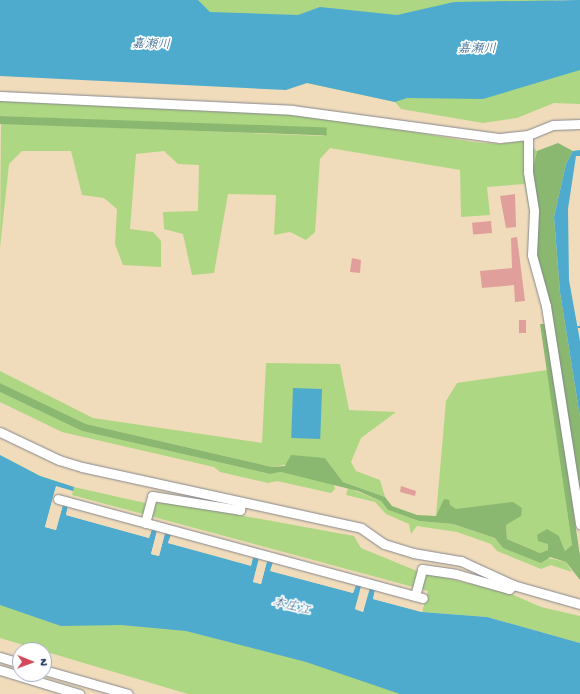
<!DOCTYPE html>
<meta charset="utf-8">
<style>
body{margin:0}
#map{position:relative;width:580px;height:694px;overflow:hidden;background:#f0dcbb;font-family:"Gochi Hand","Klee One",sans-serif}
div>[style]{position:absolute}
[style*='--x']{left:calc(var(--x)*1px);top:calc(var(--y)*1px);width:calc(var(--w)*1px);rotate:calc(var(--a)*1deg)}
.green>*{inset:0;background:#add782}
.forest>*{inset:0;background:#8ab870;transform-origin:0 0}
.water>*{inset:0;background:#4fabcd;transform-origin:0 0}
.pier>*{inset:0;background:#f0dcbb}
.stream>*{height:2px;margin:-1px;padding:0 1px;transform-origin:1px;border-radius:1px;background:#4fabcd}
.building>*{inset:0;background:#e19f9b;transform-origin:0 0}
.roads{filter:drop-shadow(0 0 1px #86868c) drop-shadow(0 0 1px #86868c)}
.minor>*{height:9px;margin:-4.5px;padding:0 4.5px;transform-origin:4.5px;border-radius:4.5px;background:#fff}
span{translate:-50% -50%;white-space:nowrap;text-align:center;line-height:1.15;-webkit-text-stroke:3.5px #fff;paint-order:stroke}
.water-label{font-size:13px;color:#30618a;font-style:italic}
.north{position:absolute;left:12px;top:642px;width:40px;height:40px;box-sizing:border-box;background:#fff;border:1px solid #a4acbf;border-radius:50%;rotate:91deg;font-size:11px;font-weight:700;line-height:16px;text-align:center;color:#1b2f5e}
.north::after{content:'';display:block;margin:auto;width:14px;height:18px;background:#d1495b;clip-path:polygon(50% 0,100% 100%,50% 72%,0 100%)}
</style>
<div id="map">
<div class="green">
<i style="clip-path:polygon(0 0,556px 0,453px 35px)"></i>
<i style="clip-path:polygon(580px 51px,580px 104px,554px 103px,517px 118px,483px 123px,401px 109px,395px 102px,307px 83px)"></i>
<i style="clip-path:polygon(0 101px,319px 116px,473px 142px,499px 144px,524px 141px,537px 151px,532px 172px,530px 215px,525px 184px,487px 187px,490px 215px,461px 217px,460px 170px,330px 148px,320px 159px,315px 232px,306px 240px,290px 232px,274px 235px,276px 195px,228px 194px,214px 273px,192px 275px,183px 234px,164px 229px,163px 212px,198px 211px,199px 165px,178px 164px,164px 151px,136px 154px,130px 229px,153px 232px,161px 241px,161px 267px,123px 265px,115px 244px,117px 209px,104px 198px,82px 195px,71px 151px,22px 151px,9px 164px,0 248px,1px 123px,324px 136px,326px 130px,0 116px)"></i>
<i style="clip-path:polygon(266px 363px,340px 364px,349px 410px,396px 412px,361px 438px,351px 462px,356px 471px,380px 480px,385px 497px,343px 482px,325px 458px,272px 467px,86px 424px,0 383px,0 371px,93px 418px,262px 443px)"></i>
<i style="clip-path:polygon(547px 370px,572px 545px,565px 551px,559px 536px,548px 544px,548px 550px,540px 553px,507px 539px,506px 525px,513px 503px,456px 510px,450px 505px,436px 516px,446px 401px,457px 383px)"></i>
<i style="clip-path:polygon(0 392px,82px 431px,270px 474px,281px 472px,334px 484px,335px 489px,331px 493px,277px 481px,268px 483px,220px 472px,214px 467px,62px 432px,0 402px)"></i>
<i style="clip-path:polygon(0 455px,40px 476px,74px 487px,154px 505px,162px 501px,354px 536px,361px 548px,417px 571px,509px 593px,541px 607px,580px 616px,580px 643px,487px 617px,422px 612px,428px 591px,72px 495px,73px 491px,56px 486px)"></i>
<i style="clip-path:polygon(348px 488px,381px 501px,388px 510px,419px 521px,453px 524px,495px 538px,503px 548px,566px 562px,572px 572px,551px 565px,541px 569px,497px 551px,491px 544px,457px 532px,417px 526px,411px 534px,409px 524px,386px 514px,375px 502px,346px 495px)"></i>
<i style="clip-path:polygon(0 584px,191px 618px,427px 694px,188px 694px,0 638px)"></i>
</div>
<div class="forest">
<i style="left:0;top:116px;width:327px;height:8px;rotate:2deg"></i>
<i style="clip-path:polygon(558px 143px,573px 151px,566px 164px,554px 217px,560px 292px,580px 417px,580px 507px,550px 302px,536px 254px,532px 172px,537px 151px)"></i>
<i style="clip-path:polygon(540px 324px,545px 324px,555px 386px,580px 556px,580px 580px,566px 562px,550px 557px,541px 563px,503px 548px,495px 538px,453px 524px,419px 521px,388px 510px,381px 501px,358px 491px,281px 472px,270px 474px,82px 431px,0 392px,0 383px,86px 424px,272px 467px,285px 466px,291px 455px,325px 458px,343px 482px,385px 497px,392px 506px,417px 515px,436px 516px,444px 499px,449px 500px,450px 505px,456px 509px,513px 502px,522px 508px,521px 516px,506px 525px,507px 539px,540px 553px,548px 550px,548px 544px,538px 541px,537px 535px,547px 529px,559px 536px,565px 551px,572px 545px)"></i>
</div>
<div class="water">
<i style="clip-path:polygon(0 0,198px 0,210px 12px,298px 15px,320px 7px,397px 15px,454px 2px,580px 0,580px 70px,483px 99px,407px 98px,395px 102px,307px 83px,286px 90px,0 76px)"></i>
<i style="clip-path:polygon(580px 150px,580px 156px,576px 156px,568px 209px,569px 280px,580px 341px,580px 417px,560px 292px,554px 217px,566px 164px,573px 151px)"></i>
<i style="left:293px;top:388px;width:29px;height:50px;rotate:2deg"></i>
<i style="clip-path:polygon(0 455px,40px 476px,74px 487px,73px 491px,56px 487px,45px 527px,56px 530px,63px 504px,68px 506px,66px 515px,149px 538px,152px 529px,157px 531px,151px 554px,159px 556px,165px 533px,171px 535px,168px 543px,251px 565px,253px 557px,259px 559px,253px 582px,261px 584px,267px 561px,273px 562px,271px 571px,353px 593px,356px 585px,362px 586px,355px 609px,363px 612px,369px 588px,375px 590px,373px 599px,422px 612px,487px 617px,580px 643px,580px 694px,400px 694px,306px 662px,186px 631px,121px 625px,61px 626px,0 605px)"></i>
</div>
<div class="pier">
<i style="clip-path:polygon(56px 486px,73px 491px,57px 489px,48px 525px,55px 527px,61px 504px,70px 506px,68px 514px,148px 536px,151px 528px,159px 530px,153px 553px,157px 554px,164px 531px,172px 534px,171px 542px,250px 563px,252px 555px,261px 558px,255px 580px,259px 581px,266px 559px,275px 561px,273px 569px,352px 591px,355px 583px,363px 585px,358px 608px,362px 609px,368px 587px,377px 589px,375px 597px,423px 610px,422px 612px,373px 599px,375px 590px,370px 588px,363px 612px,355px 609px,361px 586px,356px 585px,353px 593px,270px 571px,273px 562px,267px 561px,261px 584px,253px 582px,259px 558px,253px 557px,251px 566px,168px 543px,171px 535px,165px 533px,159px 556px,151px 554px,157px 531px,152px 529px,149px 538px,66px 515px,68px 506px,63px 505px,56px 530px,45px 527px)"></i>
</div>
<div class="stream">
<i style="--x:578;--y:327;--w:2;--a:0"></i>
</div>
<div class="building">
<i style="clip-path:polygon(515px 194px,516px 227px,506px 228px,500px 196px)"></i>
<i style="left:491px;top:221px;width:12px;height:19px;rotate:85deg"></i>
<i style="clip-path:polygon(517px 237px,525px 301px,515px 302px,514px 285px,482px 288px,480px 271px,512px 268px,511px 238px)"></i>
<i style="clip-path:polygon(352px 258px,361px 260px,360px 273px,350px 272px)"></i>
<i style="left:519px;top:320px;width:7px;height:13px"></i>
<i style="clip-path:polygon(401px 486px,416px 491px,415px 496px,400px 492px)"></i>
</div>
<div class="roads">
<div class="minor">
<i style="--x:0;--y:96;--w:292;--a:2.7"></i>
<i style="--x:292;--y:110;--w:210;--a:7.7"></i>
<i style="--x:500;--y:138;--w:28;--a:-6"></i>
<i style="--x:528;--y:135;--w:27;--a:-22"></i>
<i style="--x:553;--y:125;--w:27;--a:-2"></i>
<i style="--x:528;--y:135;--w:37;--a:90"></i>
<i style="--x:528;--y:172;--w:39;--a:81"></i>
<i style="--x:534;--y:211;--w:44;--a:92.6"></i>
<i style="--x:532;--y:255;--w:53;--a:74.6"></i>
<i style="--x:546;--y:306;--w:221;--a:81.1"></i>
<i style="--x:0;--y:432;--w:65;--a:25.4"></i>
<i style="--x:59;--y:460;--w:24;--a:17"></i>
<i style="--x:82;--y:467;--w:286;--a:12.3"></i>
<i style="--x:361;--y:528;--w:28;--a:35"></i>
<i style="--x:384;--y:544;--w:30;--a:17"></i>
<i style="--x:413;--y:553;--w:49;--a:9.5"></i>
<i style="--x:461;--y:561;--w:57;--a:24.8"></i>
<i style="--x:513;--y:585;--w:70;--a:15.8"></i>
<i style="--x:58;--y:499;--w:378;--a:15.2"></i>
<i style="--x:145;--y:523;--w:28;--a:-75"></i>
<i style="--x:152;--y:496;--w:89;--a:9"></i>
<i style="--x:240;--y:510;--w:5;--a:-79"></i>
<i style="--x:415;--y:596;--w:28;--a:-75"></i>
<i style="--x:422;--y:569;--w:34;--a:8"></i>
<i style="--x:456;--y:574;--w:55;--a:15.8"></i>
<i style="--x:509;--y:589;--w:6;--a:-45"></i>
<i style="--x:0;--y:657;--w:21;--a:17"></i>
<i style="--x:0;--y:670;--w:83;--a:16.9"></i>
<i style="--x:44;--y:670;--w:87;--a:15.9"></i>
</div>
</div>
<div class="water-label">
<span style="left:151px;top:46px;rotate:1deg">嘉瀬川</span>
<span style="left:477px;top:50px">嘉瀬川</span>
<span style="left:291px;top:608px;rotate:14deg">本庄江</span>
</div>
<div class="north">N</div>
</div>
